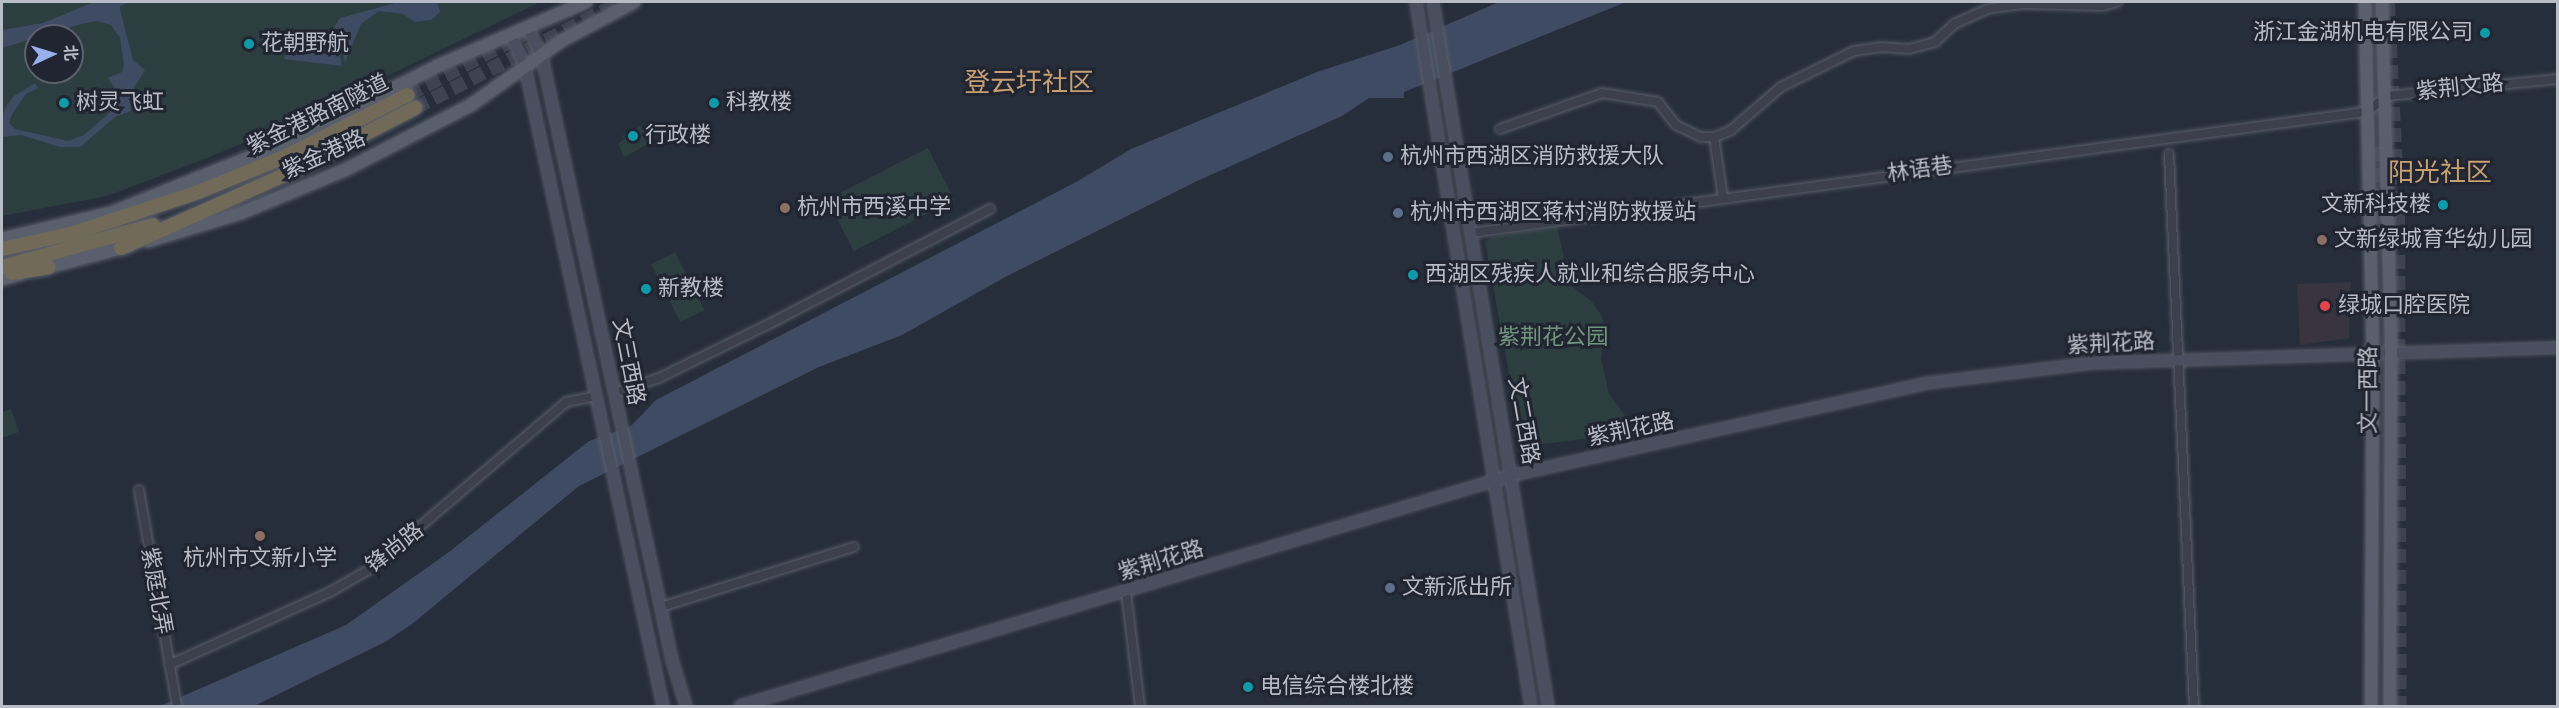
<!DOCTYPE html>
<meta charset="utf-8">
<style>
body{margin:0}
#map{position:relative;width:2559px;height:708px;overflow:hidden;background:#272e3b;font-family:"Alegreya Sans","Noto Sans SC",sans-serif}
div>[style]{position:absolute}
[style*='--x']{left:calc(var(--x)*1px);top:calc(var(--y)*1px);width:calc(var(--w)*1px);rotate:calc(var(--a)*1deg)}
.medical>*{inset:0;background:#383541}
.green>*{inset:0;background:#2d3e40;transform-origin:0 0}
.water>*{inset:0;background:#3f4b62}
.highway-tunnel>*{height:14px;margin-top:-7px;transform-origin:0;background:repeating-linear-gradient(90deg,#3d4350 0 14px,transparent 0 21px)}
.roads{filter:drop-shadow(0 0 2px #595e6a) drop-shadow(0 0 2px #595e6a)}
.street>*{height:8px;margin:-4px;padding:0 4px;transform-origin:4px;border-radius:4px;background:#3b404c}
.secondary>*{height:10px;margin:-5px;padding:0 5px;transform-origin:5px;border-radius:5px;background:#494f5e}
.primary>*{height:12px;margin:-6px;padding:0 6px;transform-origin:6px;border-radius:6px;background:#595f6c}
.highway>*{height:14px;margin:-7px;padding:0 7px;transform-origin:7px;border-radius:7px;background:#716a59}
.dots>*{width:16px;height:16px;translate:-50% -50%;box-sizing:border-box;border:3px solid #202531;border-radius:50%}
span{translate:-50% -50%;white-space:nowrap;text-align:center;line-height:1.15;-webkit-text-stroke:6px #202531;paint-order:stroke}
.poi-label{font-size:22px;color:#b7bcc7}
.right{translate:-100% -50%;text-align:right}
.left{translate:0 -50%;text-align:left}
.street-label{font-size:22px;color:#b7bcc7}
.park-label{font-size:22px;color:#71957c}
.quarter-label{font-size:26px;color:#c89f71}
.frame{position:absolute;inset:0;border:3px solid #b7bcc7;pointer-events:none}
.north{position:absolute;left:24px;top:24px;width:60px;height:60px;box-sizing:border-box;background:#202531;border:2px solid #5c616d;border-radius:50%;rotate:86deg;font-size:16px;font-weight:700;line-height:24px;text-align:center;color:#b7bcc7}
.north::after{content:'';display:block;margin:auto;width:21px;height:27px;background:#98b0eb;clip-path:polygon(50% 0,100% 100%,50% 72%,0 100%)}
</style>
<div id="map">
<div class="medical">
<i style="clip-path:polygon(2351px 282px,2349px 338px,2300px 345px,2297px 284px)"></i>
</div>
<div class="green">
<i style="clip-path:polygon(evenodd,2px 2px,540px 2px,282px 127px,207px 158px,107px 196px,2px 216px,2px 2px,36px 36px,72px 36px,72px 72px,36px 72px,36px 36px)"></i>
<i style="clip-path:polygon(641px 126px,650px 143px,624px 157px,618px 143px,624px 140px,622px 136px)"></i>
<i style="left:928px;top:148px;width:58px;height:113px;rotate:63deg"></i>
<i style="clip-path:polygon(1557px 227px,1570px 285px,1592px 302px,1602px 316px,1605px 331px,1601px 359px,1609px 394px,1637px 432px,1543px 444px,1525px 443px,1521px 438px,1485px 242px,1492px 237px)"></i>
<i style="left:675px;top:252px;width:65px;height:27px;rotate:63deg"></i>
<i style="clip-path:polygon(11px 409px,19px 432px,2px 438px,2px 412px)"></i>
</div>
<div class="water">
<i style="clip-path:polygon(94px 2px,131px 2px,120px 6px,120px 10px,133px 60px,145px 70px,130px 94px,131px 111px,115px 117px,80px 147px,60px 147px,21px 135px,2px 137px,2px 116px,7px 105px,14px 96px,35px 83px,38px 88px,26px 94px,12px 114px,9px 123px,15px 129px,68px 141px,84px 135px,115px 108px,115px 89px,108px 78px,122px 72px,124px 65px,120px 38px,111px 25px,97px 21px,81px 24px,2px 48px,2px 30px,43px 23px)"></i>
<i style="clip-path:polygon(399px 2px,437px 2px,440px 12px,431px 20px,415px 22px,403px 14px,379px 11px,361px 24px,345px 62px,342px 48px,338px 48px,342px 66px,284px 59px,289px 43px,324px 43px,340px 18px)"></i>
<i style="clip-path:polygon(1499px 2px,1626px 2px,1404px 92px,1404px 98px,1369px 98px,1342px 116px,1195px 182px,1007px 276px,902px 335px,819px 367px,579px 486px,412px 624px,385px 642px,256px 705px,160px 706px,346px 625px,449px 552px,589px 441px,631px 426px,656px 400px,1078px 181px,1131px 149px,1317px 72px,1400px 45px)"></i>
</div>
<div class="highway-tunnel">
<i style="--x:2388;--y:2;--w:211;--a:87.3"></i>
<i style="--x:2398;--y:213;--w:493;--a:89.8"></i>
<i style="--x:408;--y:95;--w:131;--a:-27.7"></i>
<i style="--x:415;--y:108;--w:232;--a:-27.2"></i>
<i style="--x:2374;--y:147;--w:95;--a:88.8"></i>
</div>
<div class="roads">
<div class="street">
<i style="--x:1500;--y:129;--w:108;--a:-19.4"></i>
<i style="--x:1602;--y:93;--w:57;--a:9.1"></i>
<i style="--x:1658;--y:102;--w:29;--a:52"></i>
<i style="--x:1676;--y:125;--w:28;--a:26"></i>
<i style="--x:1701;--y:137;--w:13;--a:0"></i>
<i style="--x:1714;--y:137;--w:17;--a:-21"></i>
<i style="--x:1730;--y:131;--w:67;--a:-40.8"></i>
<i style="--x:1781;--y:87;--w:81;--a:-26.3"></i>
<i style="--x:1854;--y:51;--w:27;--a:-8"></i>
<i style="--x:1881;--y:47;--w:28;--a:4"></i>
<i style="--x:1909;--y:49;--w:27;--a:-15"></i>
<i style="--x:1935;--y:42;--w:26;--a:-43"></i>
<i style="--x:1954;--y:24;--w:36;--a:-24"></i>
<i style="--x:1987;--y:9;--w:37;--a:-8"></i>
<i style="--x:2024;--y:4;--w:79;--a:1.5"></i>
<i style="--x:2103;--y:6;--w:15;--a:-16"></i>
<i style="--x:1714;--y:137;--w:62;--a:81.6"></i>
<i style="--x:2169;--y:154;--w:553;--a:87.41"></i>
<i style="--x:1471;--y:233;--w:894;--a:-7.71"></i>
<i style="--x:2357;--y:113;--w:11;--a:-10"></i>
<i style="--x:2368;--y:111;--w:24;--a:-38"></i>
<i style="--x:2387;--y:96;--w:172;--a:-5.7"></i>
<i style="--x:614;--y:393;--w:47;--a:-18.4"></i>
<i style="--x:659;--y:378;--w:125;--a:-26.2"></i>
<i style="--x:771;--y:323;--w:247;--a:-27.5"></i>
<i style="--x:139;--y:490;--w:219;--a:80"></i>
<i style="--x:1126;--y:592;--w:115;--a:83"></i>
<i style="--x:661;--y:607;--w:202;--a:-17.3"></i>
<i style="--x:169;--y:665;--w:177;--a:-24.4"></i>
<i style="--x:330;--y:592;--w:46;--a:-29.9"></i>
<i style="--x:370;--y:569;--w:257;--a:-40.4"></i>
<i style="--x:566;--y:402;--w:32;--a:-11"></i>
</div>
<div class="secondary">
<i style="--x:1416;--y:2;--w:713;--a:80.72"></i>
<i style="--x:1433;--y:2;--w:713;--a:80.72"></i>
<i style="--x:528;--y:28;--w:32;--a:64"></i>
<i style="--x:542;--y:57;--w:617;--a:77.83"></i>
<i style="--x:672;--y:660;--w:48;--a:73.1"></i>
<i style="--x:511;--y:35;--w:35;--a:66"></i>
<i style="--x:525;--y:67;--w:654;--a:77.81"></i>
<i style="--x:740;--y:706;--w:807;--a:-16.64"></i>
<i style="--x:1513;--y:475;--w:425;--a:-12.5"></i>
<i style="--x:1928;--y:383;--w:167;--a:-6.9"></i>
<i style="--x:2094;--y:363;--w:464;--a:-1.9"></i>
</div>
<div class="primary">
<i style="--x:2365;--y:2;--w:350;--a:88.7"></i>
<i style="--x:2373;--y:352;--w:354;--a:90.3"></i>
<i style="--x:2382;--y:2;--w:350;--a:88.5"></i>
<i style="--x:2391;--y:352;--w:354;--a:90.2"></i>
<i style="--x:2;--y:239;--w:112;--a:-13.4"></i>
<i style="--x:111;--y:213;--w:182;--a:-21.9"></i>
<i style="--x:280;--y:145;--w:181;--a:-26.6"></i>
<i style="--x:442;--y:64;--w:157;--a:-23.3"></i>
<i style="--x:148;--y:241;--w:97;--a:-16.8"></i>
<i style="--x:241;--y:213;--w:113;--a:-22.5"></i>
<i style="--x:345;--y:170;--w:142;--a:-27.3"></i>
<i style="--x:471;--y:105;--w:110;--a:-35.4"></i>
<i style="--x:561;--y:41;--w:83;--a:-28.1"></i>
<i style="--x:41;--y:269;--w:91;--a:-14.6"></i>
<i style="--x:2;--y:279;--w:20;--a:-15"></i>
</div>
<div class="highway">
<i style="--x:121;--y:248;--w:186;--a:-24.1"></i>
<i style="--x:291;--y:172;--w:140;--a:-27.3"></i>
<i style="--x:2;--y:249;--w:74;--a:-12.5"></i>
<i style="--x:74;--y:233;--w:128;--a:-18.2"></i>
<i style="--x:196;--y:193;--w:97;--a:-22.3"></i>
<i style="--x:286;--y:156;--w:136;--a:-26.6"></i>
<i style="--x:2;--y:267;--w:157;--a:-15.5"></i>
<i style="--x:12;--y:273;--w:37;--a:-9"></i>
</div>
</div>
<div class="dots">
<i style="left:2485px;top:33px;background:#0f9aa8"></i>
<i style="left:249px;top:44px;background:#0f9aa8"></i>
<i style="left:64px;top:103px;background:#0f9aa8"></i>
<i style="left:714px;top:103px;background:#0f9aa8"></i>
<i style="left:633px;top:136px;background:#0f9aa8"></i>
<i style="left:1388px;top:157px;background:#5c6f8a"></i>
<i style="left:2443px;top:205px;background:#0f9aa8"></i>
<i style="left:785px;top:208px;background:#8d6e63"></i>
<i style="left:1398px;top:213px;background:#5c6f8a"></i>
<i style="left:2322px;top:240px;background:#8d6e63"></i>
<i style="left:1413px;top:275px;background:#0f9aa8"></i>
<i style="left:646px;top:289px;background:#0f9aa8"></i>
<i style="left:2325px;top:306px;background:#e0444e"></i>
<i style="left:260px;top:536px;background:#8d6e63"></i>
<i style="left:1390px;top:588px;background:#5c6f8a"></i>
<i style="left:1248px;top:687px;background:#0f9aa8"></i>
</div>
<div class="poi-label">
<span class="right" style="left:2473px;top:33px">浙江金湖机电有限公司</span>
<span class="left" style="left:261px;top:44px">花朝野航</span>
<span class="left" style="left:76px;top:103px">树灵飞虹</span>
<span class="left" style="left:726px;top:103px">科教楼</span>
<span class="left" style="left:645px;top:136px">行政楼</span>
<span class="left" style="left:1400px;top:157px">杭州市西湖区消防救援大队</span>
<span class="right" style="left:2431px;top:205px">文新科技楼</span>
<span class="left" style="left:797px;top:208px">杭州市西溪中学</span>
<span class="left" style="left:1410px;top:213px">杭州市西湖区蒋村消防救援站</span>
<span class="left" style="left:2334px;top:240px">文新绿城育华幼儿园</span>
<span class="left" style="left:1425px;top:275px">西湖区残疾人就业和综合服务中心</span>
<span class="left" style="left:658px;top:289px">新教楼</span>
<span class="left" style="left:2338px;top:306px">绿城口腔医院</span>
<span style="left:260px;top:559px">杭州市文新小学</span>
<span class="left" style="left:1402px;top:588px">文新派出所</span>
<span class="left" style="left:1260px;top:687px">电信综合楼北楼</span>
</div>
<div class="street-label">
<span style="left:2460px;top:88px;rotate:-6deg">紫荆文路</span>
<span style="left:318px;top:115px;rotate:-26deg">紫金港路南隧道</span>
<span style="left:324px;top:155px;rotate:-24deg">紫金港路</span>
<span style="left:1920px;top:170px;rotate:-8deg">林语巷</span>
<span style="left:2111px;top:344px;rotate:-3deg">紫荆花路</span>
<span style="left:628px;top:362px;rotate:79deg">文三西路</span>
<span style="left:2369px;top:390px;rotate:-90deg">文一西路</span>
<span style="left:1523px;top:421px;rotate:80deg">文二西路</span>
<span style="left:1631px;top:430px;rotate:-12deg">紫荆花路</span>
<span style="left:395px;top:548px;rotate:-38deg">锋尚路</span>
<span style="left:1161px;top:561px;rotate:-17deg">紫荆花路</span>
<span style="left:156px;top:591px;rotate:80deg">紫庭北弄</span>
</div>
<div class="park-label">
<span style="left:1553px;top:338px">紫荆花公园</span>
</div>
<div class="quarter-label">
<span style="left:1029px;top:84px">登云圩社区</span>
<span style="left:2440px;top:174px">阳光社区</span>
</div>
<div class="frame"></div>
<div class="north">北</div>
</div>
